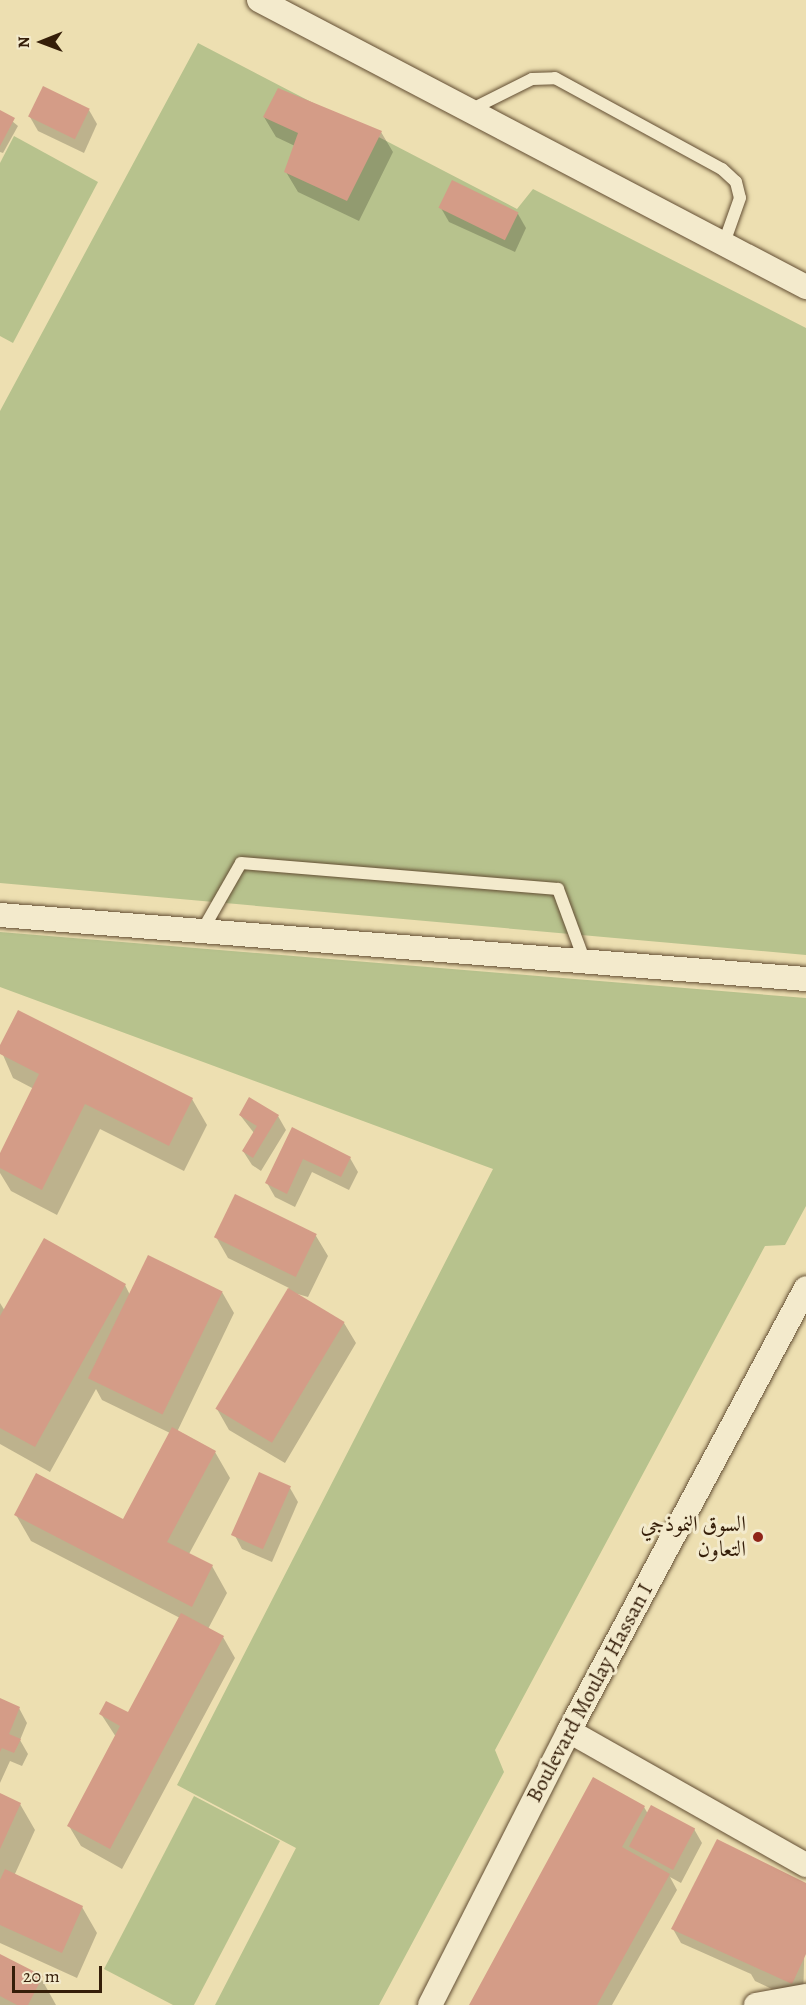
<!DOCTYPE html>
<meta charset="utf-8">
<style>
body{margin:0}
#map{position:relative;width:806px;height:2005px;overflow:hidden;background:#eddfb1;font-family:Alegreya,Amiri,serif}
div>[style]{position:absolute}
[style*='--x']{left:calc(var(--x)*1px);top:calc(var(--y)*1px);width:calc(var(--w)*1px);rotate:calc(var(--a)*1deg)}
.green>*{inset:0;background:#b7c28d}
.shadow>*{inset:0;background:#0003}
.building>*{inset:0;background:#d49c87;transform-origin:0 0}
.roads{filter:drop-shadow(0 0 2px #634e33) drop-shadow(0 0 2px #634e33)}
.service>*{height:12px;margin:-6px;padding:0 6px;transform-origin:6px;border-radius:6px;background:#f3eacc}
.minor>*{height:24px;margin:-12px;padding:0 12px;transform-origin:12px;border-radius:12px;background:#f3eacc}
.dots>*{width:16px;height:16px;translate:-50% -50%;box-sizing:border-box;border:3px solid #f3eacc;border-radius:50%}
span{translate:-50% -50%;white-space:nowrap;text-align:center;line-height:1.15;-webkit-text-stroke:6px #f3eacc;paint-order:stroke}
.poi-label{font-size:22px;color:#351e09}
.right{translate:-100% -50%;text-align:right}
.street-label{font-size:22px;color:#351e09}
.north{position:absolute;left:12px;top:12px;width:60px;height:60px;-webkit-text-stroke:4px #f3eacc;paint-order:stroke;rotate:269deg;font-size:16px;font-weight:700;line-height:24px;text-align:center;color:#351e09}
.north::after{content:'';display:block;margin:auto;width:21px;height:27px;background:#351e09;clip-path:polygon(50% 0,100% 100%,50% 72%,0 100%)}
.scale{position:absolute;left:12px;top:1966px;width:90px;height:27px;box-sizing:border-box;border:3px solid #351e09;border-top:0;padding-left:8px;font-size:18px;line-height:21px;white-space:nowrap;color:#351e09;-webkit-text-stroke:4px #f3eacc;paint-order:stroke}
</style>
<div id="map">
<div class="green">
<i style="clip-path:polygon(198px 43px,517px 209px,533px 189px,806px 328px,806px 955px,0 883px,0 411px)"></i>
<i style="clip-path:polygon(14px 136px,98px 182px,13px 343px,0 336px,0 163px)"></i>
<i style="clip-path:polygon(0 932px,806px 998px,806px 1206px,785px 1245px,765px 1246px,495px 1750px,504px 1772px,379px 2005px,215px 2005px,296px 1848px,177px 1785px,493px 1169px,0 987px)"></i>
<i style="clip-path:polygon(194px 1796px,280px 1841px,194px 2005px,173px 2005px,104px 1969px)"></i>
</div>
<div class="shadow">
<i style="clip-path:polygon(89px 110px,97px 124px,84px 153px,38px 131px,30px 117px)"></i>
<i style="clip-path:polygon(0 111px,18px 126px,3px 153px,0 152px)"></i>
<i style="clip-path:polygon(264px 117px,381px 132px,393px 152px,359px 221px,298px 192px,286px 172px,295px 146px,276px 137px)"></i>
<i style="clip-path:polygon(441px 208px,518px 214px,526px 228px,515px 252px,449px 222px)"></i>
<i style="clip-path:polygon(0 1048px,192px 1099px,207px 1125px,184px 1171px,100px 1129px,57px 1215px,11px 1191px,0 1173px,0 1156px,34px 1089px,13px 1078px)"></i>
<i style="clip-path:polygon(240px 1115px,278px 1116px,286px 1130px,261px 1171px,252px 1165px,243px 1151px,254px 1133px)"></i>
<i style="clip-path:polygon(293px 1129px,350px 1158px,358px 1172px,349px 1190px,312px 1172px,295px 1207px,275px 1197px,267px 1183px)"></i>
<i style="clip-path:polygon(316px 1236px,328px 1256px,308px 1297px,294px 1293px,344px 1323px,356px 1343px,285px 1463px,229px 1430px,217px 1409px,289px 1288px,228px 1258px,216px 1237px)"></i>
<i style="clip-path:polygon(125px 1285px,130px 1295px,222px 1292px,234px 1313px,177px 1432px,215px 1452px,230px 1478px,189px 1554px,212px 1566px,227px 1593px,208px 1629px,223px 1637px,235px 1658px,122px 1869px,81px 1846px,69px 1826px,116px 1737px,101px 1714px,128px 1714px,180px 1618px,31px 1541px,16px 1515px,123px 1521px,170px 1433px,102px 1400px,96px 1389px,50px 1472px,0 1444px,0 1303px,5px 1311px)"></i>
<i style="clip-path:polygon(290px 1488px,298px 1502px,272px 1562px,242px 1549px,234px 1534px)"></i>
<i style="clip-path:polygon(0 1699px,19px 1708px,27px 1723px,20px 1740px,28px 1754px,22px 1766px,10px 1761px,0 1783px)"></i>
<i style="clip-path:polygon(0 1795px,20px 1804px,35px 1830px,14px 1876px,82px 1907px,97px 1933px,77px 1978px,0 1943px)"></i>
<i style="clip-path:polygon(644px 1807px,648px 1814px,694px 1829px,702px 1843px,681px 1883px,670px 1877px,677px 1890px,612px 2005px,470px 2005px)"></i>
<i style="clip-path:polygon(806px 1884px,803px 2004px,755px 1981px,751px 1974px,681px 1943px,673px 1929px)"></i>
<i style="clip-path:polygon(0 1955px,41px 1978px,56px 2005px,0 2005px)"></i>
</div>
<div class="building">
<i style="left:43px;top:86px;width:52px;height:34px;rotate:26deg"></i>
<i style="clip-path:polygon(278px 88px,382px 131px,347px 201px,284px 172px,298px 133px,263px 117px)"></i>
<i style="clip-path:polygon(0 110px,15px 118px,0 146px)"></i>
<i style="left:452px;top:180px;width:74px;height:31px;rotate:26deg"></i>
<i style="clip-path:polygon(18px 1010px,193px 1098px,169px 1146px,85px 1104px,42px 1190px,0 1168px,0 1153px,39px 1074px,0 1054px,0 1045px)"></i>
<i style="clip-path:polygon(249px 1097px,279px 1115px,253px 1158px,242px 1151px,257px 1126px,239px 1115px)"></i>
<i style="clip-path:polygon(292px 1127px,351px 1157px,341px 1177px,303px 1159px,287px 1194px,265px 1183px)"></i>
<i style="left:235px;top:1194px;width:91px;height:48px;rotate:26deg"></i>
<i style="clip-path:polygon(44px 1238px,126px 1284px,35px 1447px,0 1428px,0 1316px)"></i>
<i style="left:148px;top:1255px;width:83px;height:137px;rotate:26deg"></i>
<i style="left:288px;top:1288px;width:66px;height:141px;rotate:31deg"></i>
<i style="clip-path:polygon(172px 1427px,216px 1451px,167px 1542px,213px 1565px,192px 1607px,14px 1515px,36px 1473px,123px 1519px)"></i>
<i style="left:259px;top:1472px;width:35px;height:69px;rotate:24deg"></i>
<i style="clip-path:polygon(181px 1613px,224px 1636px,110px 1849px,67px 1826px,120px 1726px,99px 1714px,106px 1701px,128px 1712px)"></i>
<i style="clip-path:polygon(0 1698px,20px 1707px,9px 1734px,21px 1739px,14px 1753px,2px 1748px,0 1752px)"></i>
<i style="clip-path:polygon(593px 1777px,645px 1806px,622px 1847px,670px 1874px,597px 2005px,469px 2005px)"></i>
<i style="clip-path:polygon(0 1793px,21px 1803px,0 1849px)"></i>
<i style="left:651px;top:1805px;width:50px;height:47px;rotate:28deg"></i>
<i style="clip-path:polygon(717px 1839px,806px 1883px,806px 1954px,792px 1984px,671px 1929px)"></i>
<i style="clip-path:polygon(5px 1869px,83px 1906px,62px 1953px,0 1925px,0 1880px)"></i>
<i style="clip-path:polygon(0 1954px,43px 1976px,28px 2005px,17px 2005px,0 1996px)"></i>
</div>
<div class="roads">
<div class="service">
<i style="--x:470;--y:110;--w:69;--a:-26.6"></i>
<i style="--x:532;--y:79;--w:23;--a:-2"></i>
<i style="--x:555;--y:78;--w:190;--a:28.6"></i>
<i style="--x:722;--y:169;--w:19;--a:43"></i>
<i style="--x:736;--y:182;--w:16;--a:76"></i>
<i style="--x:740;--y:198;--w:48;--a:109.6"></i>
<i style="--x:202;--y:931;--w:78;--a:-60.2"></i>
<i style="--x:241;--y:863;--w:318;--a:4.7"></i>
<i style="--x:558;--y:889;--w:78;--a:69.7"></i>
</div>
<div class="minor">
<i style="--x:259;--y:0;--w:618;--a:27.69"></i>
<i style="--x:0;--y:915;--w:809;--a:4.54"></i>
<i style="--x:569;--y:1731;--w:272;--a:29.5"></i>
<i style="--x:430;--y:2005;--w:307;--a:-63.1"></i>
<i style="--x:569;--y:1731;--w:502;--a:-61.85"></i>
<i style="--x:756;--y:2005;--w:51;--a:-10.2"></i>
</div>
</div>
<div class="dots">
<i style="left:758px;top:1537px;background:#8f2418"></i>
</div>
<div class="poi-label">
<span class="right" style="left:746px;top:1537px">السوق النموذجي<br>التعاون</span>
</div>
<div class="street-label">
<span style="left:590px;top:1693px;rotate:-62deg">Boulevard Moulay Hassan I</span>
</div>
<div class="north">N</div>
<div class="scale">20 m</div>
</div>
